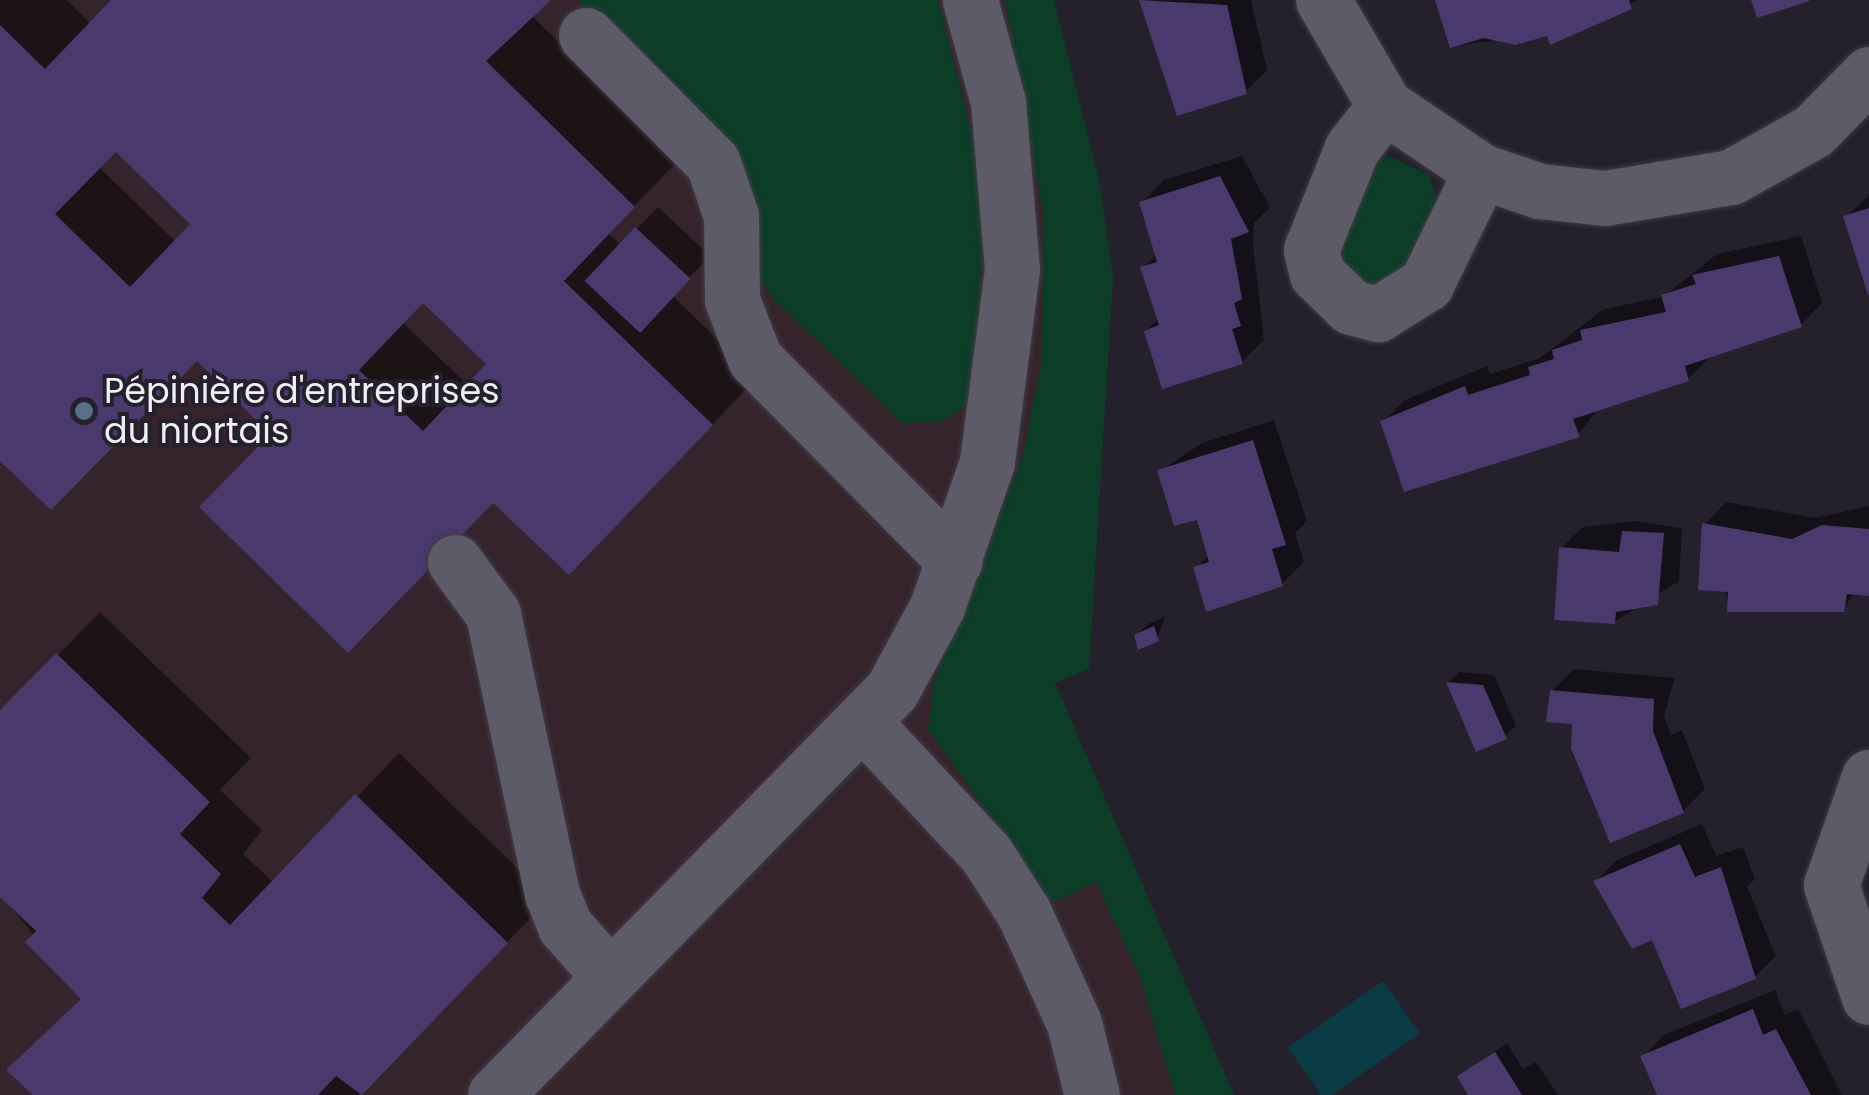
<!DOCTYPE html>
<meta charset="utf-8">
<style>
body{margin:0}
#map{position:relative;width:1869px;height:1095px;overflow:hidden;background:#24212c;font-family:Poppins,sans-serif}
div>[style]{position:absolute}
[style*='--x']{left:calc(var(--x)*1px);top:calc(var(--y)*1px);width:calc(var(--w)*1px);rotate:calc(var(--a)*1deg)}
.commercial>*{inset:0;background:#36242c}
.green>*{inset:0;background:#0c3d26}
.water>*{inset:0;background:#0b3c45;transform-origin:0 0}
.shadow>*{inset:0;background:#0007}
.building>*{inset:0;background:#49396c;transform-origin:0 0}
.roads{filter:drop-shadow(0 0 2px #3f3c46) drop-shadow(0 0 2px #3f3c46)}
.minor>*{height:55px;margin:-27.5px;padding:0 27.5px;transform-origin:27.5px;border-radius:27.5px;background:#5e5b68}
.dots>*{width:28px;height:28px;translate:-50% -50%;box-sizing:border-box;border:5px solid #24212c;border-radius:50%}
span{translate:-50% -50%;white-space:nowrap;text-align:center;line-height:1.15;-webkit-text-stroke:8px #24212c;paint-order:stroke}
.poi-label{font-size:35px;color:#f0eef6}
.left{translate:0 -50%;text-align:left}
</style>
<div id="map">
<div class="commercial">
<i style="clip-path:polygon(0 0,1054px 0,1099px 179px,1113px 278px,1089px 669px,1055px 683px,1234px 1095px,0 1095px)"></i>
</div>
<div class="green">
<i style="clip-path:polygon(579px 0,938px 0,974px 143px,983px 225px,975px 393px,964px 407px,942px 422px,902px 423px,772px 297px)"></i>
<i style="clip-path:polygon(1005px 0,1054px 0,1099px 179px,1113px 278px,1089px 669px,1055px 683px,1234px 1095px,1175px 1095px,1140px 977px,1096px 882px,1052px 903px,928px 729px,934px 681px,1023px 455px,1042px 358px,1043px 211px)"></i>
<i style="clip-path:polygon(1389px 156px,1430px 175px,1438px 212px,1422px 256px,1376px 288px,1349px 278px,1333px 254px,1370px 164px)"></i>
</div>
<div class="water">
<i style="left:1383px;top:981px;width:64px;height:116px;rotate:55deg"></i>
</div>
<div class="shadow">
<i style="clip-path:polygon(evenodd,0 0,67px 0,91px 24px,114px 0,548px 0,531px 15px,679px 160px,608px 233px,621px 245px,658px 207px,710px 256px,672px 295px,757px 378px,614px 526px,274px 434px,197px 358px,0 458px,0 0,116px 149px,193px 224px,176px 242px,99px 167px,116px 149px,0 0,424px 300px,490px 364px,469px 386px,403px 323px,424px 300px)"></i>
<i style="clip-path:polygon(1141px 0,1251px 0,1267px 70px,1246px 92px,1178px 113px)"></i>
<i style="clip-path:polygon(1437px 0,1638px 0,1552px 41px,1549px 33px,1452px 46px)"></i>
<i style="clip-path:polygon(1242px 156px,1270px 208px,1254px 223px,1253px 245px,1264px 340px,1242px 362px,1146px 331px,1159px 318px,1143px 268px,1157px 254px,1142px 202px,1164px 180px)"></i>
<i style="clip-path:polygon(1869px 195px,1869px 290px,1846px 217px)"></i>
<i style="clip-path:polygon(1801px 236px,1822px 303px,1801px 325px,1710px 357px,1688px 379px,1598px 409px,1578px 435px,1383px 422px,1405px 400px,1487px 366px,1490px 374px,1540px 358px,1604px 309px,1663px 297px,1717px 254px)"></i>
<i style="clip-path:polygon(1274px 420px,1307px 521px,1295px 533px,1304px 562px,1282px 584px,1196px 568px,1210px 554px,1197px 517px,1160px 471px,1202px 443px)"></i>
<i style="clip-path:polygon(1726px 502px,1815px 518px,1869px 506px,1869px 593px,1855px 592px,1843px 609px,1730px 609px,1705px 524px)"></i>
<i style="clip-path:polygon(1635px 521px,1682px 528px,1679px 581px,1614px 622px,1561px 548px,1583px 527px)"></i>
<i style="clip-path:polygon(100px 612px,251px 758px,220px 790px,262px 830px,243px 854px,274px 883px,399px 753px,549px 899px,359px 1095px,37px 1095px,84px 998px,0 893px,0 714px)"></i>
<i style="clip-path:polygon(1165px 617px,1157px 639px,1137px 635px,1148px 624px)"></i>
<i style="clip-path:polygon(1574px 669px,1675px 678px,1664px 716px,1671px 735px,1682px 730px,1705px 789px,1683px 811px,1574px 722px,1552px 691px)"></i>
<i style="clip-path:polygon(1459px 672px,1494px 675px,1516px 726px,1505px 736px,1449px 682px)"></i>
<i style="clip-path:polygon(1702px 824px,1716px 856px,1743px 847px,1755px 879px,1747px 887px,1776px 956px,1755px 977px,1653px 937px,1596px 881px,1617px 860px)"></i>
<i style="clip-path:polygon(1775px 990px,1785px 1015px,1798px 1009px,1842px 1095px,1659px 1095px,1643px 1057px,1664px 1035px)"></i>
<i style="clip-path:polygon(1507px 1043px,1523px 1069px,1536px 1062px,1558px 1095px,1472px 1095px,1460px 1076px)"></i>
</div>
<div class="building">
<i style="clip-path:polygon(evenodd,111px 0,551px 0,486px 61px,635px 207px,564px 281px,713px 425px,569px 575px,493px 503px,348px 653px,199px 507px,270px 434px,197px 361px,51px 510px,0 461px,0 25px,45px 69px,111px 0,116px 152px,190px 224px,130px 287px,55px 214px,116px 152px,111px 0,423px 303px,486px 364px,423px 431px,359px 370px,423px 303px)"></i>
<i style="clip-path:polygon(1139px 0,1227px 5px,1247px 94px,1177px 116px)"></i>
<i style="clip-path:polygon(1435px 0,1629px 0,1632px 9px,1550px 45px,1547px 36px,1515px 45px,1484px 38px,1450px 48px)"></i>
<i style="clip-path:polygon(1751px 0,1809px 0,1809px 1px,1757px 18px)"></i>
<i style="clip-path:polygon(1220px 176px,1249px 232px,1231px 239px,1242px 299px,1234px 303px,1241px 326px,1232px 329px,1243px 364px,1162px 389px,1144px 331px,1159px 325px,1140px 267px,1157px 262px,1139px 202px)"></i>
<i style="clip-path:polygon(1869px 208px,1869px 295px,1868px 295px,1843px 216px)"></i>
<i style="left:635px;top:227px;width:76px;height:74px;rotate:43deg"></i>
<i style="clip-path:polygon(1779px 256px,1802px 327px,1685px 366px,1689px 381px,1573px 419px,1580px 437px,1404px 492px,1380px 421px,1465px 386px,1468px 395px,1530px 375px,1528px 367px,1554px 359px,1552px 350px,1582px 340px,1580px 330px,1666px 312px,1661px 295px,1696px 284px,1692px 275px)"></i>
<i style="clip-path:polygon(1253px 440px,1286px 545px,1272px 549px,1283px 586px,1206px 612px,1193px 567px,1209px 562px,1197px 520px,1174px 526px,1157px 470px)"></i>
<i style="clip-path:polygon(1702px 523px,1792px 539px,1822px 525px,1869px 529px,1869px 596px,1847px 594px,1844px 612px,1727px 612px,1728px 592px,1698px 590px)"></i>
<i style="clip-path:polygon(1622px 531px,1664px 533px,1658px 605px,1616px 612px,1615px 624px,1554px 620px,1559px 547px,1619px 552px)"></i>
<i style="clip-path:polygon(1154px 626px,1159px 641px,1138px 650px,1134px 635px)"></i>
<i style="clip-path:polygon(56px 653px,210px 802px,180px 834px,221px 874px,202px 898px,230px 925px,355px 794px,508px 943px,362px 1095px,336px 1076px,318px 1095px,33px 1095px,6px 1070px,81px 999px,25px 942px,36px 931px,0 897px,0 710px)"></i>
<i style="clip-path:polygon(1446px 682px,1483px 685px,1507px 739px,1476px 752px)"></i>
<i style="clip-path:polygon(1550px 690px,1654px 699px,1653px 731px,1684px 813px,1610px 843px,1571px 748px,1572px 724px,1546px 722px)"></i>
<i style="clip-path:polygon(1680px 844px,1695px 877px,1721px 867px,1756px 979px,1681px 1009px,1652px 940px,1632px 949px,1593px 881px)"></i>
<i style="clip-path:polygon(1753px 1009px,1763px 1035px,1776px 1029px,1811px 1095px,1657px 1095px,1640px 1056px)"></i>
<i style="clip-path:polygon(1495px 1052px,1514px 1082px,1522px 1095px,1468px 1095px,1457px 1076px)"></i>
</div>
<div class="roads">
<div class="minor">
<i style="--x:1323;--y:0;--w:123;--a:59.7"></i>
<i style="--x:1385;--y:106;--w:116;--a:34.1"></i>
<i style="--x:1481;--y:171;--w:61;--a:19"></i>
<i style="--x:1539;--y:191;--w:66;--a:6.1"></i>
<i style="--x:1605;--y:198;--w:128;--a:-9.5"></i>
<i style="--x:1731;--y:177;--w:94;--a:-29.3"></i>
<i style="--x:1813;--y:131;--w:80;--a:-45.5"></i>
<i style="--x:586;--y:35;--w:180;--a:45.2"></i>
<i style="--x:713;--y:163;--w:56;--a:71.2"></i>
<i style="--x:731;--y:216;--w:84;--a:89.3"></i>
<i style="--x:732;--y:300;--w:63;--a:68.7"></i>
<i style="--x:755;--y:359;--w:284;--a:45.3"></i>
<i style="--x:1385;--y:106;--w:53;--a:128.2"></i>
<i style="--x:1352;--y:148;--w:110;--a:111.9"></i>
<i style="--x:1311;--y:250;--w:25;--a:76"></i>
<i style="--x:1317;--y:274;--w:47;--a:44.1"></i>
<i style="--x:1351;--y:307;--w:28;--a:15"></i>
<i style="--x:1378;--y:314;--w:57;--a:-32"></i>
<i style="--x:1426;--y:284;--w:126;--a:-64"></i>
<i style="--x:455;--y:562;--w:64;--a:53.8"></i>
<i style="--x:493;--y:614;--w:286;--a:78.1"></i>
<i style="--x:552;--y:894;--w:35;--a:68"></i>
<i style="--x:565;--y:926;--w:67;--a:48.7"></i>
<i style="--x:862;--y:721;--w:182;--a:47"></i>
<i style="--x:986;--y:854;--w:70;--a:57.2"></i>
<i style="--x:1024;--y:913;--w:121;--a:65.6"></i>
<i style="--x:1074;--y:1023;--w:74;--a:76"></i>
<i style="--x:1869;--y:777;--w:114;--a:109.4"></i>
<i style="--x:1831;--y:885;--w:118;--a:71.3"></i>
<i style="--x:495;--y:1095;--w:567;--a:-45.57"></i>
<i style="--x:892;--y:690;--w:94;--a:-61.5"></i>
<i style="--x:937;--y:607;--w:153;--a:-71"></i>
<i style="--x:987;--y:462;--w:195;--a:-82.6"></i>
<i style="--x:1012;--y:269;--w:168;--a:-94.8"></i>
<i style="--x:998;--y:102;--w:106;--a:-105.4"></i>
</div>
</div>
<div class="dots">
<i style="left:84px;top:411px;background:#5c6f8a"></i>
</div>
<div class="poi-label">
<span class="left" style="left:104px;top:411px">Pépinière d'entreprises<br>du niortais</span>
</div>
</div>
